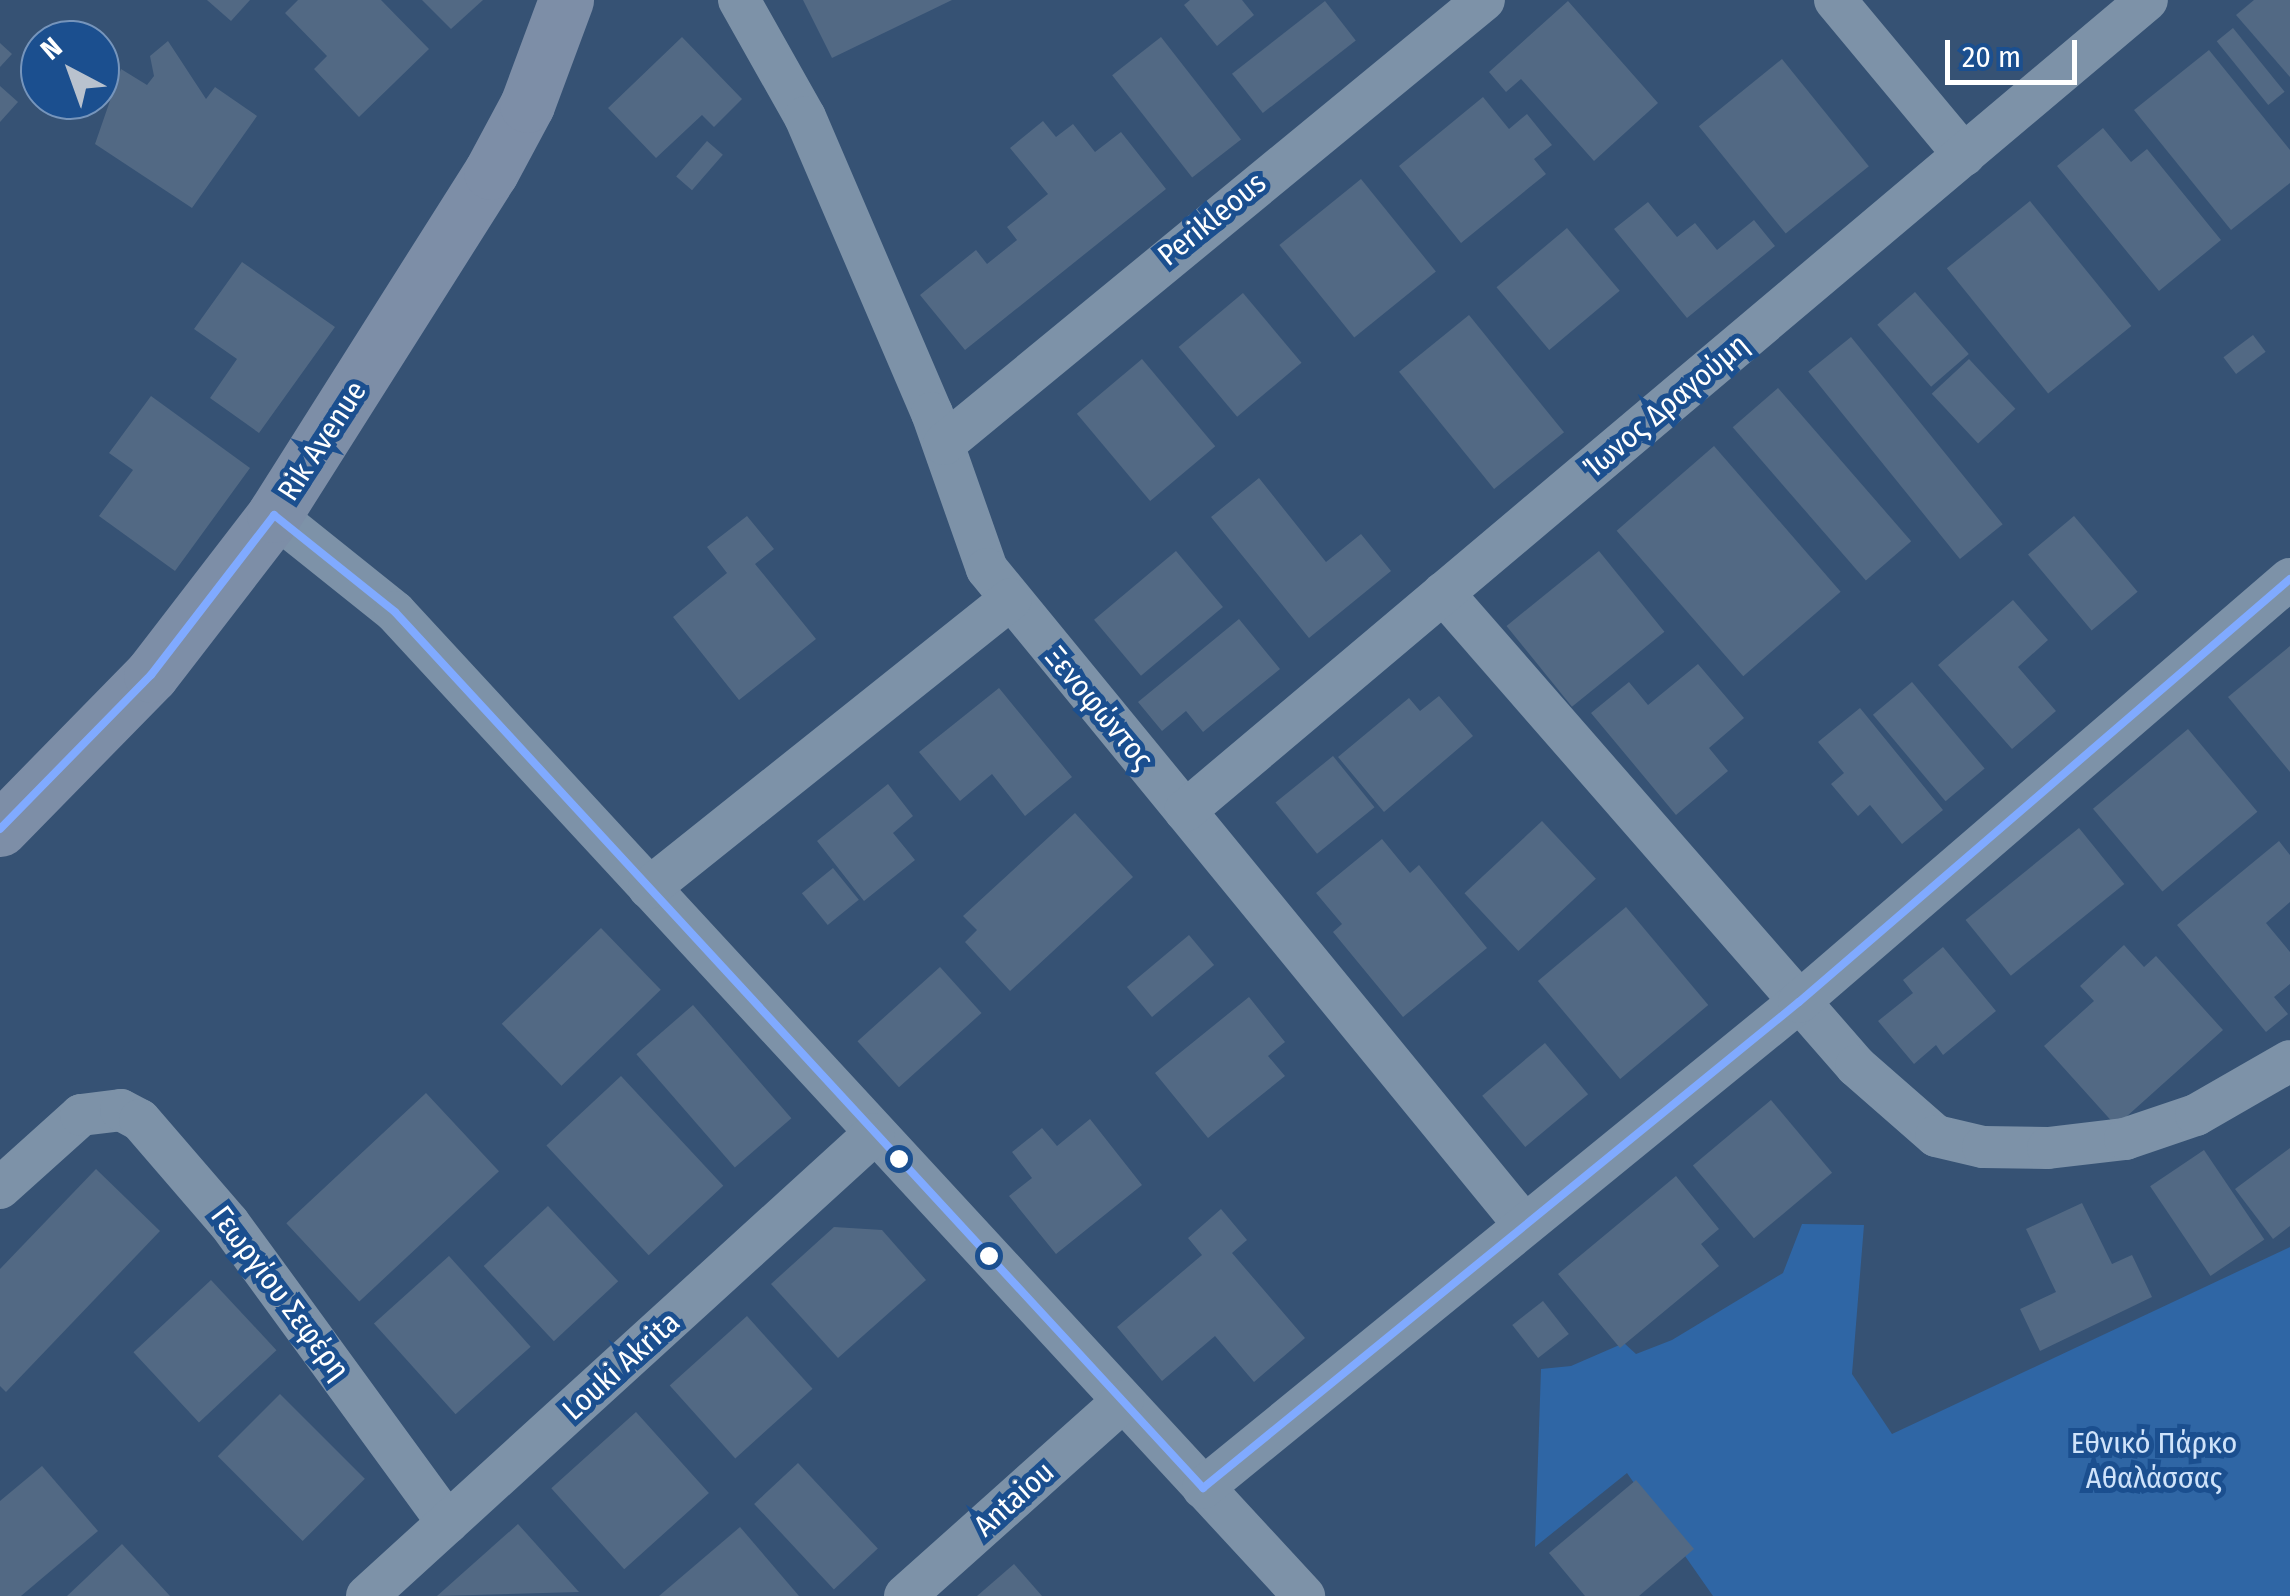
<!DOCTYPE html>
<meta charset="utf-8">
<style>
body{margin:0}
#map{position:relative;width:2290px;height:1596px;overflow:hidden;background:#365274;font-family:"Fira Sans Condensed",sans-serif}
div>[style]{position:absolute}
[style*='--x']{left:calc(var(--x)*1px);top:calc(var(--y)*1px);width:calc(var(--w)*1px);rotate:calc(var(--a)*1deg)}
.green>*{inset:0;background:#2f66a5}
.building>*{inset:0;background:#526984;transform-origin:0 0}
.minor>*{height:42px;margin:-21px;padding:0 21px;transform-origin:21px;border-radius:21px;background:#7d92a8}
.major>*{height:55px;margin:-27.5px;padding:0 27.5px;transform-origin:27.5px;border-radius:27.5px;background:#7d8ea7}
.bus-1>*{height:8px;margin:-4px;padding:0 4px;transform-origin:4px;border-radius:4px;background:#80aaff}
.dots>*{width:28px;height:28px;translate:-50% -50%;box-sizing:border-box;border:5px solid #1b4f8f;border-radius:50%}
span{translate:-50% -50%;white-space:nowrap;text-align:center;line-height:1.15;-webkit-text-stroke:10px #1b4f8f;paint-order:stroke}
.street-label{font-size:30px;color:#fff}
.park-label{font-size:30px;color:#cfe3fa}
.north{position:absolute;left:20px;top:20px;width:100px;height:100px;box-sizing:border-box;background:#1b4f8f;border:2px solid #7695bc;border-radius:50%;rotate:319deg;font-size:28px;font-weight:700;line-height:40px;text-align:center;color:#fff}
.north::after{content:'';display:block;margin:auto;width:35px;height:45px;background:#b9c2ce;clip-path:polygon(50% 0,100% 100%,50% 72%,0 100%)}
.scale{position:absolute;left:1945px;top:40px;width:132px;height:45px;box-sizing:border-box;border:5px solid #fff;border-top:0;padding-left:12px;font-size:30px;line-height:35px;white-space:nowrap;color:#fff;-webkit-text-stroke:8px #1b4f8f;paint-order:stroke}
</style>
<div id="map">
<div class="green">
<i style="clip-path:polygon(1802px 1224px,1864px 1225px,1852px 1374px,1892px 1434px,2290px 1247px,2290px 1596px,1713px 1596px,1627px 1473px,1535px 1547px,1541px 1369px,1571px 1366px,1624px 1343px,1636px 1354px,1672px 1340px,1783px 1273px)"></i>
</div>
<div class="building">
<i style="clip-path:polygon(207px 0,250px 0,231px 21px)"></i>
<i style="clip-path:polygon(298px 0,381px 0,429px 49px,359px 117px,314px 69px,327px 56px,285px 13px)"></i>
<i style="clip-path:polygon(422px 0,483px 0,451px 29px)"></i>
<i style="clip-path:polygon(803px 0,952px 0,832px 58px)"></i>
<i style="clip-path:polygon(1190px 0,1242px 0,1254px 15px,1217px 46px,1184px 5px)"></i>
<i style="clip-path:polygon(2254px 0,2290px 0,2290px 77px,2236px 15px)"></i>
<i style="left:1325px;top:1px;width:50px;height:118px;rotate:52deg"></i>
<i style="clip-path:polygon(1568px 1px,1658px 103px,1594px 161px,1521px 79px,1506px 92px,1489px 72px)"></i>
<i style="left:2233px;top:28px;width:82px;height:21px;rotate:51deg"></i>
<i style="clip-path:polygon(682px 37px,742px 99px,714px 127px,702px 115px,656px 158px,608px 108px)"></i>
<i style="left:1161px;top:37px;width:130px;height:62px;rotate:52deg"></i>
<i style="clip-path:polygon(168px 41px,206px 99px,215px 87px,257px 116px,192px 208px,95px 144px,121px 69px,147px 85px,154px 76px,150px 56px)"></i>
<i style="clip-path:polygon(0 43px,12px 54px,0 67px)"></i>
<i style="clip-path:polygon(2209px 50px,2290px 150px,2290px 183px,2231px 230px,2134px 110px)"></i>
<i style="left:1782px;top:59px;width:138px;height:107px;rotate:51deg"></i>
<i style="clip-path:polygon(0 86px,18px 102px,0 122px)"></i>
<i style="clip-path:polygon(1483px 97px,1509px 129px,1527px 114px,1552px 145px,1534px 159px,1546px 174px,1461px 243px,1399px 166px)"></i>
<i style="clip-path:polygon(1043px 121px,1056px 137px,1073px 124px,1095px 152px,1121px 132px,1166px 189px,965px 350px,920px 295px,976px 250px,987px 264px,1017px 240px,1007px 227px,1048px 194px,1010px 148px)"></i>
<i style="clip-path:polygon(2103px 128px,2131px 162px,2147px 149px,2221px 240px,2159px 291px,2057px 166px)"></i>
<i style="left:707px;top:141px;width:21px;height:47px;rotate:41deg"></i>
<i style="left:1361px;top:179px;width:119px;height:105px;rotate:51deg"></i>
<i style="left:2030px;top:201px;width:161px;height:107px;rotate:51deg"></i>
<i style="clip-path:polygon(1648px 202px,1677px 237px,1695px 223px,1717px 250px,1754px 220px,1775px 246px,1687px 318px,1614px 229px)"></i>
<i style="left:1567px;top:228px;width:82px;height:92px;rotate:50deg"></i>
<i style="clip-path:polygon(242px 262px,335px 327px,259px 433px,210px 398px,237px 359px,194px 329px)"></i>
<i style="left:1915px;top:292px;width:82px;height:50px;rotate:49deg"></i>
<i style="left:1243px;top:293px;width:91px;height:84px;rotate:50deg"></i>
<i style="left:1469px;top:315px;width:151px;height:90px;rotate:51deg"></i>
<i style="left:2253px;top:335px;width:21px;height:37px;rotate:53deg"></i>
<i style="left:1851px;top:337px;width:241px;height:55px;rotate:51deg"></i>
<i style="left:1142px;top:359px;width:114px;height:85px;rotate:50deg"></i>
<i style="left:1969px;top:359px;width:68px;height:51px;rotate:47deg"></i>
<i style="left:1778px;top:388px;width:203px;height:60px;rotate:49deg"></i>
<i style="clip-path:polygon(151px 396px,250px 468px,175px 571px,99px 516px,133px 470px,109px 453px)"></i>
<i style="left:1714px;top:446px;width:193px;height:129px;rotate:49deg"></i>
<i style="clip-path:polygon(1259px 478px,1326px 562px,1361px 534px,1391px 571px,1309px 638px,1211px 517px)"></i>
<i style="clip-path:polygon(747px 516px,774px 549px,755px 564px,816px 639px,739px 700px,673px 617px,727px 573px,707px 547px)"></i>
<i style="left:2074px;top:516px;width:99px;height:60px;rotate:50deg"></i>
<i style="left:1176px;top:551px;width:73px;height:107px;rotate:50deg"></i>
<i style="left:1599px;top:551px;width:104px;height:119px;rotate:51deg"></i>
<i style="clip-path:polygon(2013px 600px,2048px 640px,2018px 667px,2056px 711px,2012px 749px,1938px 665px)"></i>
<i style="clip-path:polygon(1239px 619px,1280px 669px,1203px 732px,1186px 711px,1162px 731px,1138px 702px)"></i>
<i style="clip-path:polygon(2290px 646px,2290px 772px,2228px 697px)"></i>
<i style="clip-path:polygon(1698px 664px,1744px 718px,1709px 748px,1728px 771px,1676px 815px,1591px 713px,1629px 682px,1648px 705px)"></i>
<i style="left:1912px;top:682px;width:113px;height:51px;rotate:50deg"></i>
<i style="clip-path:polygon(999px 688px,1072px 777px,1025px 816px,992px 774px,960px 801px,919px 752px)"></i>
<i style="clip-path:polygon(1439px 696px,1473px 736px,1384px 812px,1338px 757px,1409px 698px,1420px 711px)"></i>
<i style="clip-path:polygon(1860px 708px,1943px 810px,1902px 844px,1870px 805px,1858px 816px,1831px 784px,1844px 773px,1818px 742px)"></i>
<i style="left:2188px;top:729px;width:108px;height:124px;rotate:50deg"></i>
<i style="left:1333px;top:756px;width:66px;height:74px;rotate:51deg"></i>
<i style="clip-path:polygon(888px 784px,913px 816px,893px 833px,915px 860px,864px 901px,817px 841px)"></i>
<i style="clip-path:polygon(1075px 813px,1133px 877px,1010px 991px,965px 942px,977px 930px,963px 916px)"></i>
<i style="left:1542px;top:821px;width:79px;height:106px;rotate:47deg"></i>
<i style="left:2079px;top:828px;width:72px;height:146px;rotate:51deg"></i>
<i style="clip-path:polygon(1382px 839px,1410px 873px,1419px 865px,1487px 948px,1403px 1017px,1333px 932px,1342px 924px,1316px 893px)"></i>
<i style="clip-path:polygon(2279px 841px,2290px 855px,2290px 902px,2266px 923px,2290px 952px,2290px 984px,2274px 997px,2288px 1014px,2266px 1032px,2177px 925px)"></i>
<i style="left:833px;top:868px;width:41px;height:40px;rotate:51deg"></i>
<i style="left:1626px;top:907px;width:128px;height:115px;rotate:50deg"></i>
<i style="left:601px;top:928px;width:86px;height:138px;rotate:46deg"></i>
<i style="left:1189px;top:935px;width:39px;height:81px;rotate:50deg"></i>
<i style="clip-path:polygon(2124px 945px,2144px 967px,2156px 956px,2223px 1030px,2116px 1126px,2044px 1046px,2094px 1001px,2080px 986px)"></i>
<i style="clip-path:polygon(1943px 947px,1996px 1011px,1943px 1055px,1936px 1045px,1914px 1064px,1878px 1021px,1913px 993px,1903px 980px)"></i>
<i style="left:940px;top:967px;width:62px;height:111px;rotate:48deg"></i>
<i style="clip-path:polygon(1249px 997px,1285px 1042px,1268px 1056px,1285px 1076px,1208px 1138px,1155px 1073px)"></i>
<i style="left:693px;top:1005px;width:150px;height:75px;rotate:49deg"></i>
<i style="left:1545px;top:1043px;width:67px;height:82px;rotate:50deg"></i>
<i style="left:621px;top:1076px;width:150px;height:102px;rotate:47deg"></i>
<i style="left:426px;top:1093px;width:107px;height:191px;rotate:47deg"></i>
<i style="left:1771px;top:1100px;width:95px;height:102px;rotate:50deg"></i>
<i style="clip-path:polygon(1090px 1119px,1142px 1185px,1056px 1254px,1009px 1196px,1032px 1178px,1012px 1152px,1042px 1128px,1057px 1146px)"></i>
<i style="clip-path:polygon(2290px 1148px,2290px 1226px,2273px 1239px,2235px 1189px)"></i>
<i style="left:2204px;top:1150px;width:108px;height:65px;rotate:56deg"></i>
<i style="clip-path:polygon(96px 1169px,160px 1231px,6px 1392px,0 1386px,0 1269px)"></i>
<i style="clip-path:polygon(1676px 1176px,1719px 1229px,1701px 1244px,1719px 1266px,1620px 1348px,1558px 1274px)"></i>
<i style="clip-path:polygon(2082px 1203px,2112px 1264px,2132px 1255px,2152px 1297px,2040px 1351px,2020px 1309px,2056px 1292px,2026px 1229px)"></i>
<i style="left:548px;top:1206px;width:103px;height:88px;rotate:47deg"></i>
<i style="clip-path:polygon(1221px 1209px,1247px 1240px,1232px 1253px,1305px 1338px,1254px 1382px,1215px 1336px,1162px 1381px,1117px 1327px,1202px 1255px,1188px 1238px)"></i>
<i style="clip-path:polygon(834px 1227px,882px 1230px,926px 1280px,838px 1358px,771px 1284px)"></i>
<i style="left:449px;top:1256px;width:122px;height:101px;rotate:48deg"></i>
<i style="left:211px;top:1280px;width:96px;height:106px;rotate:47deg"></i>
<i style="left:1543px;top:1301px;width:42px;height:39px;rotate:52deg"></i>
<i style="left:747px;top:1316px;width:98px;height:104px;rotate:48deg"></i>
<i style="left:280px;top:1394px;width:120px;height:88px;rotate:45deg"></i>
<i style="left:636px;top:1412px;width:109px;height:114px;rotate:48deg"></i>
<i style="left:798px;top:1463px;width:117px;height:60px;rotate:47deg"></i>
<i style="clip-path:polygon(42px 1466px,98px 1531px,21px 1596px,0 1596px,0 1501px)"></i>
<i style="clip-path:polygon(1636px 1480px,1694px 1549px,1639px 1596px,1585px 1596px,1549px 1553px)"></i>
<i style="clip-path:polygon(518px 1524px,579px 1592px,437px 1596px)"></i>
<i style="clip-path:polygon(740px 1527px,799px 1596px,659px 1596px)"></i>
<i style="clip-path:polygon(122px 1544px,170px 1596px,67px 1596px)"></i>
<i style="clip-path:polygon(1014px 1564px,1042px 1596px,977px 1596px)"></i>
</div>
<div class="minor">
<i style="--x:739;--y:0;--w:134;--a:60.6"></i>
<i style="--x:805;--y:117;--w:322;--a:66.8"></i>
<i style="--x:932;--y:413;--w:165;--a:70.6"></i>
<i style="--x:987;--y:569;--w:844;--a:50.67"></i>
<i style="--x:1835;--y:0;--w:202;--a:50.2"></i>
<i style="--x:944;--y:444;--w:699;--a:-39.43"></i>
<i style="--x:274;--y:515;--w:155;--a:38.7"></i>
<i style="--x:395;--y:612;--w:1340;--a:47.27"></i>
<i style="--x:1443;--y:593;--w:628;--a:48.87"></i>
<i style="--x:1856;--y:1066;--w:106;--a:41.2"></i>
<i style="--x:1936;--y:1136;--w:48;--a:13.2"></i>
<i style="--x:1983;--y:1147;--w:65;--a:0.9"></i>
<i style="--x:2048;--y:1148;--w:78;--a:-6.7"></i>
<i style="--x:2125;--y:1139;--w:75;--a:-18.7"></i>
<i style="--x:2196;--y:1115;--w:108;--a:-29.9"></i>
<i style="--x:1185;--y:811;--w:1258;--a:-40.13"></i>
<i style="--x:649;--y:888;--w:463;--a:-38.6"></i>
<i style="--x:0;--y:1188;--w:109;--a:-42"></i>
<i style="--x:81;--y:1115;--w:40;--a:-7.1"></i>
<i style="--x:121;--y:1110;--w:21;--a:28"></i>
<i style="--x:140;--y:1120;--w:136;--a:49.2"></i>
<i style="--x:229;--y:1223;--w:371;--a:53.9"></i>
<i style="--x:1203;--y:1488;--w:769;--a:-39.2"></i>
<i style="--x:1799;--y:1002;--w:648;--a:-40.75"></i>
<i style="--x:367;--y:1596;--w:686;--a:-42.34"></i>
<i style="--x:905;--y:1596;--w:292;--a:-41.8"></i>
</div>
<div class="major">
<i style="--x:0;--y:829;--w:216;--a:-45.6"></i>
<i style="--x:151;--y:675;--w:202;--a:-52.4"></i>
<i style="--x:274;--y:515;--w:406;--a:-57.7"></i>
<i style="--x:491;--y:172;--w:76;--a:-61.8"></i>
<i style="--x:527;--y:105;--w:112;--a:-69.6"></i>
</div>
<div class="bus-1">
<i style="--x:274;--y:515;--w:155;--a:38.7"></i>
<i style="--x:395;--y:612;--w:1192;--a:47.31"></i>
<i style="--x:0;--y:829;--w:216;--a:-45.6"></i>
<i style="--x:151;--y:675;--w:202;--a:-52.4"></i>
<i style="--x:1203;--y:1488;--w:769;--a:-39.2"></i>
<i style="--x:1799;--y:1002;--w:648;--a:-40.75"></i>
</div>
<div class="dots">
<i style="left:899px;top:1159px;background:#fff"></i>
<i style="left:989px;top:1256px;background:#fff"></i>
</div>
<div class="street-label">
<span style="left:1212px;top:219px;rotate:-39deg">Perikleous</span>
<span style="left:1666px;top:406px;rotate:-40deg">Ίωνος Δραγούμη</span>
<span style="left:322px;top:441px;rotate:-57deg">Rik Avenue</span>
<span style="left:1099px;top:708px;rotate:50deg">Ξενοφώντος</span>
<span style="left:280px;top:1293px;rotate:53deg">Γεωργίου Σεφέρη</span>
<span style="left:621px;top:1366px;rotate:-42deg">Louki Akrita</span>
<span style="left:1014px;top:1499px;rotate:-42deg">Antaiou</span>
</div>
<div class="park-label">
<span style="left:2154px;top:1460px">Εθνικό Πάρκο<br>Αθαλάσσας</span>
</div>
<div class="north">N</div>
<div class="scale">20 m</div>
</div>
